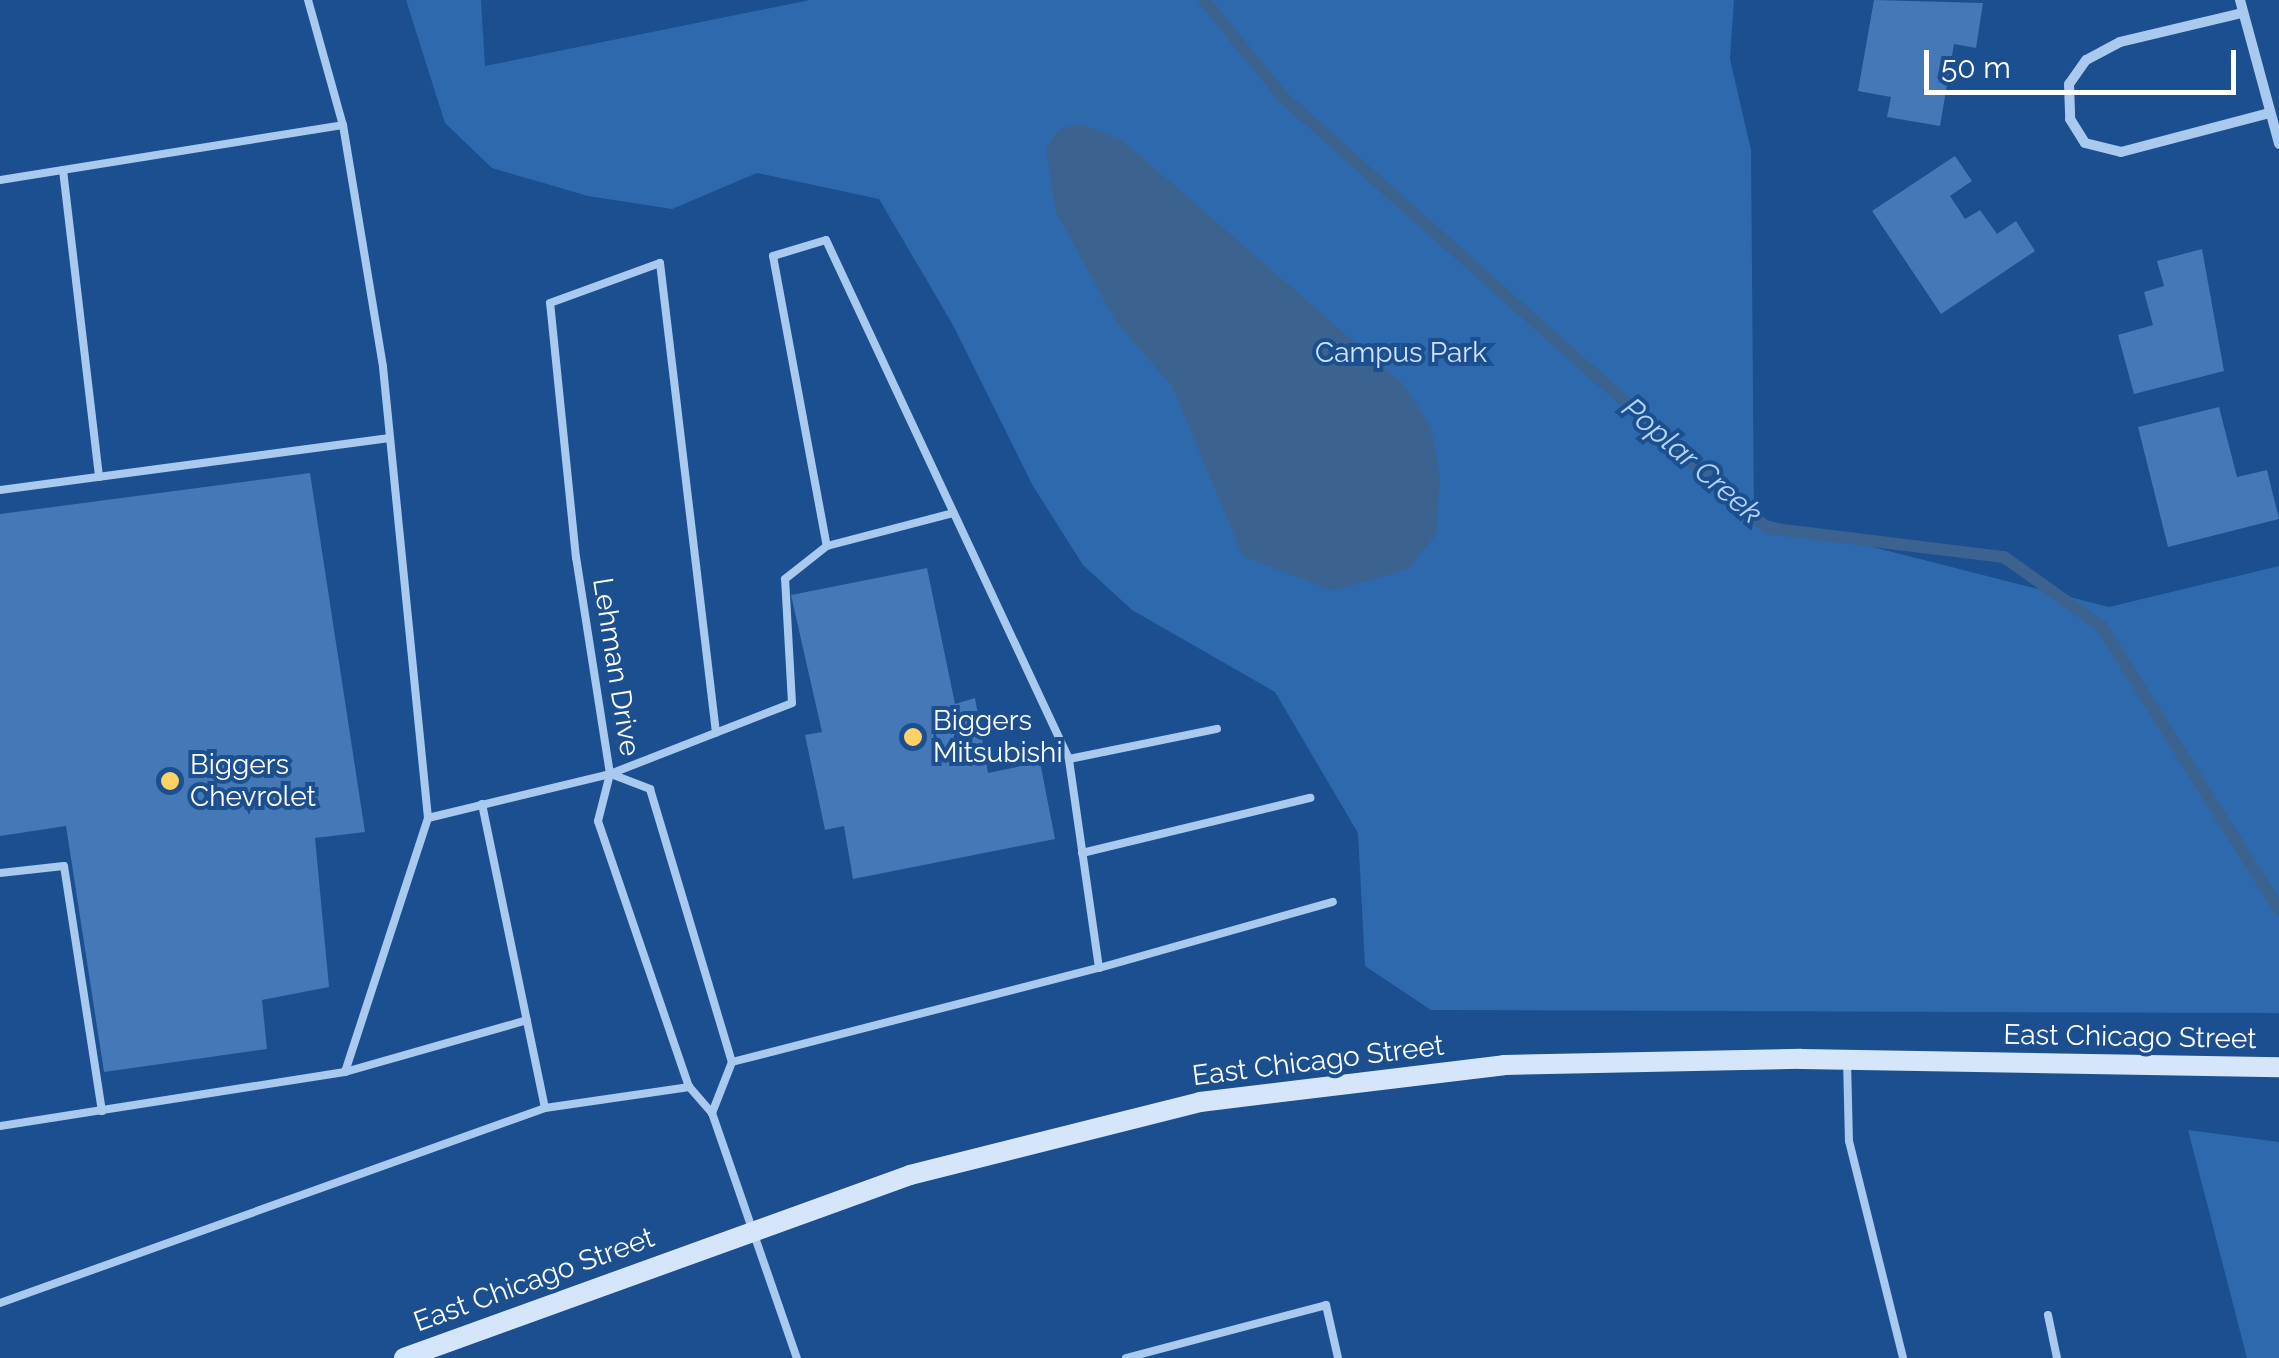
<!DOCTYPE html>
<style>
body{margin:0}
#map{position:relative;width:2279px;height:1358px;overflow:hidden;background:#1b4f8f;font-family:Raleway,sans-serif}
div>[style]{position:absolute}
[style*='--x']{left:calc(var(--x)*1px);top:calc(var(--y)*1px);width:calc(var(--w)*1px);rotate:calc(var(--a)*1deg)}
.green>*{inset:0;background:#2e69ad}
.water>*{inset:0;background:#3c6290}
.stream>*{height:12px;margin:-6px;padding:0 6px;transform-origin:6px;border-radius:6px;background:#3c6290}
.building>*{inset:0;background:#4478b7}
.lane>*{height:8px;margin:-4px;padding:0 4px;transform-origin:4px;border-radius:4px;background:#a9c9ee}
.street>*{height:10px;margin:-5px;padding:0 5px;transform-origin:5px;border-radius:5px;background:#a9c9ee}
.secondary>*{height:20px;margin:-10px;padding:0 10px;transform-origin:10px;border-radius:10px;background:#d6e6fa}
.dots>*{width:28px;height:28px;translate:-50% -50%;box-sizing:border-box;border:5px solid #1b4f8f;border-radius:50%}
span{translate:-50% -50%;white-space:nowrap;text-align:center;line-height:1.15;-webkit-text-stroke:8px #1b4f8f;paint-order:stroke}
.park-label{font-size:28px;color:#cfe3fa}
.street-label{font-size:28px;color:#fff}
.poi-label{font-size:28px;color:#fff}
.left{translate:0 -50%;text-align:left}
.water-label{font-size:30px;color:#b5d3f5;font-style:italic}
.scale{position:absolute;left:1924px;top:50px;width:312px;height:45px;box-sizing:border-box;border:5px solid #fff;border-top:0;padding-left:12px;font-size:30px;line-height:35px;white-space:nowrap;color:#fff;-webkit-text-stroke:8px #1b4f8f;paint-order:stroke}
</style>
<div id="map">
<div class="green">
<i style="clip-path:polygon(406px 0,481px 0,485px 66px,810px 0,1734px 0,1730px 59px,1751px 150px,1754px 517px,2109px 607px,2279px 566px,2279px 1013px,1431px 1010px,1365px 966px,1358px 833px,1275px 692px,1132px 610px,1083px 565px,1033px 486px,953px 325px,879px 199px,757px 173px,672px 209px,588px 196px,492px 168px,445px 123px)"></i>
<i style="clip-path:polygon(2188px 1130px,2279px 1142px,2279px 1358px,2247px 1358px)"></i>
</div>
<div class="water">
<i style="clip-path:polygon(1082px 124px,1123px 141px,1404px 385px,1431px 427px,1440px 477px,1436px 535px,1408px 569px,1333px 591px,1243px 556px,1172px 386px,1117px 323px,1056px 212px,1046px 149px,1059px 129px)"></i>
</div>
<div class="stream">
<i style="--x:1204;--y:0;--w:127;--a:50.8"></i>
<i style="--x:1284;--y:98;--w:647;--a:41.68"></i>
<i style="--x:1767;--y:528;--w:239;--a:7"></i>
<i style="--x:2004;--y:557;--w:120;--a:35.5"></i>
<i style="--x:2102;--y:627;--w:333;--a:57.9"></i>
</div>
<div class="building">
<i style="clip-path:polygon(1874px 0,1983px 3px,1976px 48px,1954px 44px,1940px 126px,1887px 117px,1891px 97px,1858px 91px)"></i>
<i style="clip-path:polygon(1955px 156px,1972px 181px,1950px 196px,1965px 219px,1980px 210px,1997px 234px,2016px 221px,2035px 251px,1941px 314px,1872px 211px)"></i>
<i style="clip-path:polygon(2202px 249px,2224px 371px,2134px 394px,2118px 335px,2153px 325px,2144px 292px,2164px 286px,2157px 261px)"></i>
<i style="clip-path:polygon(2219px 407px,2237px 477px,2267px 470px,2279px 519px,2168px 547px,2138px 427px)"></i>
<i style="clip-path:polygon(310px 473px,365px 832px,315px 838px,329px 987px,262px 1000px,267px 1049px,104px 1072px,66px 826px,0 836px,0 514px)"></i>
<i style="clip-path:polygon(927px 568px,955px 704px,975px 698px,988px 773px,1040px 762px,1055px 839px,853px 879px,844px 826px,825px 830px,805px 735px,822px 732px,791px 595px)"></i>
</div>
<div class="lane">
<i style="--x:308;--y:0;--w:130;--a:74.4"></i>
<i style="--x:63;--y:170;--w:309;--a:83.3"></i>
<i style="--x:0;--y:180;--w:347;--a:-9.1"></i>
<i style="--x:343;--y:125;--w:245;--a:80.6"></i>
<i style="--x:383;--y:367;--w:453;--a:84.3"></i>
<i style="--x:0;--y:490;--w:393;--a:-7.6"></i>
<i style="--x:1069;--y:759;--w:151;--a:-11.5"></i>
<i style="--x:611;--y:774;--w:42;--a:21"></i>
<i style="--x:650;--y:789;--w:285;--a:73.3"></i>
<i style="--x:732;--y:1062;--w:55;--a:111.4"></i>
<i style="--x:712;--y:1113;--w:259;--a:70.9"></i>
<i style="--x:482;--y:804;--w:310;--a:78.3"></i>
<i style="--x:1082;--y:853;--w:235;--a:-13.6"></i>
<i style="--x:0;--y:873;--w:64;--a:-6.2"></i>
<i style="--x:64;--y:866;--w:248;--a:81.2"></i>
<i style="--x:1099;--y:968;--w:243;--a:-15.8"></i>
<i style="--x:1847;--y:1060;--w:81;--a:88.6"></i>
<i style="--x:1849;--y:1141;--w:224;--a:76"></i>
<i style="--x:732;--y:1062;--w:379;--a:-14.4"></i>
<i style="--x:1099;--y:968;--w:211;--a:-98.2"></i>
<i style="--x:1069;--y:759;--w:573;--a:-115.09"></i>
<i style="--x:826;--y:240;--w:55;--a:163.2"></i>
<i style="--x:773;--y:256;--w:295;--a:79.5"></i>
<i style="--x:345;--y:1072;--w:189;--a:-15.9"></i>
<i style="--x:712;--y:1113;--w:35;--a:-131"></i>
<i style="--x:689;--y:1087;--w:281;--a:-108.9"></i>
<i style="--x:598;--y:821;--w:49;--a:-75.7"></i>
<i style="--x:610;--y:774;--w:219;--a:-98.9"></i>
<i style="--x:576;--y:558;--w:256;--a:-95.8"></i>
<i style="--x:550;--y:303;--w:117;--a:-20"></i>
<i style="--x:660;--y:263;--w:473;--a:83.2"></i>
<i style="--x:0;--y:1126;--w:349;--a:-8.9"></i>
<i style="--x:345;--y:1072;--w:267;--a:-71.9"></i>
<i style="--x:428;--y:818;--w:187;--a:-13.6"></i>
<i style="--x:610;--y:774;--w:195;--a:-21.3"></i>
<i style="--x:792;--y:703;--w:124;--a:-93.2"></i>
<i style="--x:785;--y:579;--w:53;--a:-38.2"></i>
<i style="--x:827;--y:546;--w:130;--a:-14.7"></i>
<i style="--x:0;--y:1303;--w:579;--a:-19.69"></i>
<i style="--x:545;--y:1108;--w:146;--a:-8.3"></i>
<i style="--x:2048;--y:1315;--w:44;--a:78.2"></i>
<i style="--x:1126;--y:1358;--w:207;--a:-14.8"></i>
<i style="--x:1326;--y:1305;--w:54;--a:77.2"></i>
</div>
<div class="street">
<i style="--x:2240;--y:0;--w:149;--a:74.8"></i>
<i style="--x:2242;--y:13;--w:125;--a:166.6"></i>
<i style="--x:2120;--y:42;--w:38;--a:152"></i>
<i style="--x:2086;--y:60;--w:29;--a:125"></i>
<i style="--x:2069;--y:84;--w:35;--a:88"></i>
<i style="--x:2070;--y:119;--w:28;--a:58"></i>
<i style="--x:2085;--y:143;--w:37;--a:14"></i>
<i style="--x:2121;--y:152;--w:154;--a:-14.7"></i>
</div>
<div class="secondary">
<i style="--x:404;--y:1358;--w:538;--a:-19.88"></i>
<i style="--x:910;--y:1175;--w:299;--a:-14.1"></i>
<i style="--x:1200;--y:1102;--w:306;--a:-6.9"></i>
<i style="--x:1504;--y:1065;--w:297;--a:-1.2"></i>
<i style="--x:1801;--y:1059;--w:478;--a:1"></i>
</div>
<div class="dots">
<i style="left:913px;top:737px;background:#ffd166"></i>
<i style="left:170px;top:781px;background:#ffd166"></i>
</div>
<div class="park-label">
<span style="left:1401px;top:353px">Campus Park</span>
</div>
<div class="street-label">
<span style="left:616px;top:667px;rotate:81deg">Lehman Drive</span>
<span style="left:2130px;top:1037px;rotate:1deg">East Chicago Street</span>
<span style="left:1318px;top:1061px;rotate:-7deg">East Chicago Street</span>
<span style="left:534px;top:1280px;rotate:-20deg">East Chicago Street</span>
</div>
<div class="poi-label">
<span class="left" style="left:933px;top:737px">Biggers<br>Mitsubishi</span>
<span class="left" style="left:190px;top:781px">Biggers<br>Chevrolet</span>
</div>
<div class="water-label">
<span style="left:1692px;top:461px;rotate:41deg">Poplar Creek</span>
</div>
<div class="scale">50 m</div>
</div>
